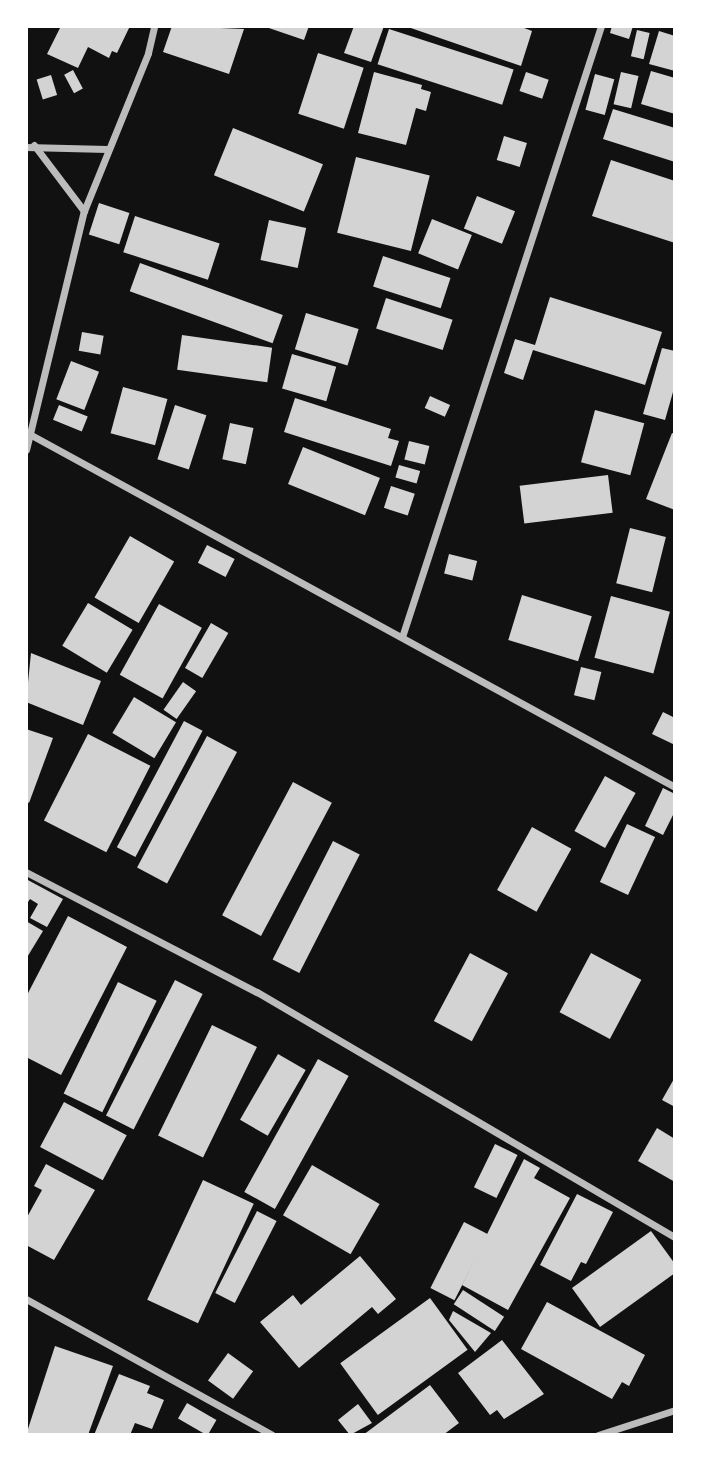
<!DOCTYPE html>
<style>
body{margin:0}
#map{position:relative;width:701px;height:1461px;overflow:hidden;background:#111;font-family:Commissioner,sans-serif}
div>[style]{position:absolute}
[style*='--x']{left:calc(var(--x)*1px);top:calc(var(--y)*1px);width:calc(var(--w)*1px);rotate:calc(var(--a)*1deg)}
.building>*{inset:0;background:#d3d3d3;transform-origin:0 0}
.minor>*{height:7px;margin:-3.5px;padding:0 3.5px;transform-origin:3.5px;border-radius:3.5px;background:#bcbcbc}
span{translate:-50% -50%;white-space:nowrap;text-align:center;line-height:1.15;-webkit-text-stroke:7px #fff;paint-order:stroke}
.frame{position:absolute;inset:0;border:28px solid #fff;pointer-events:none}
</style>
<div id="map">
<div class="building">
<i style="clip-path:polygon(61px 26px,130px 26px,117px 53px,112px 51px,109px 58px,88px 47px,78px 68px,47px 54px)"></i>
<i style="clip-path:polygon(172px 26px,244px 29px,229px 74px,163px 52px)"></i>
<i style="clip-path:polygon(263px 26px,309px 26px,304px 40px)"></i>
<i style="clip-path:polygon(354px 26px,384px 26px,371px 62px,344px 53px)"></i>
<i style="clip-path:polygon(405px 26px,519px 26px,532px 31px,521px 66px)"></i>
<i style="clip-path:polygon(612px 26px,633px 26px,629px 39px,610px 33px)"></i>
<i style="left:389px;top:29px;width:131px;height:37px;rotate:18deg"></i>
<i style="left:637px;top:30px;width:13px;height:27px;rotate:13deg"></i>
<i style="clip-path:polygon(659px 31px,675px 36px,675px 71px,649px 64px)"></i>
<i style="left:318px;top:53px;width:48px;height:64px;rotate:18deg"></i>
<i style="left:73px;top:70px;width:21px;height:10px;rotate:62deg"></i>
<i style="clip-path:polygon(651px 71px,675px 78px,675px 114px,641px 104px)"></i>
<i style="clip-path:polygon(374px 72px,422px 85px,421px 89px,431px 92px,426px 111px,416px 108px,406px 145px,358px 133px)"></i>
<i style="left:526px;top:72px;width:24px;height:20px;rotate:19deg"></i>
<i style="left:621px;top:72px;width:18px;height:33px;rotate:13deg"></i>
<i style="left:595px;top:74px;width:20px;height:37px;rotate:15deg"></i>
<i style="left:51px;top:75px;width:21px;height:15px;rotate:73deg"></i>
<i style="clip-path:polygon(613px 109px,675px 128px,675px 162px,603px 139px)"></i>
<i style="left:233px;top:128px;width:97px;height:51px;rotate:22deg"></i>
<i style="left:504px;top:136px;width:24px;height:25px;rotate:17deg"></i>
<i style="left:356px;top:157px;width:76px;height:78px;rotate:14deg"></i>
<i style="clip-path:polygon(611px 160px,675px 181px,675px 243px,592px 216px)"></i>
<i style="left:477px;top:196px;width:41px;height:35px;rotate:22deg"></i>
<i style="left:99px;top:203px;width:32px;height:33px;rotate:18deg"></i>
<i style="left:135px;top:216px;width:89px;height:38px;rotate:18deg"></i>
<i style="left:432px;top:219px;width:43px;height:37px;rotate:22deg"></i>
<i style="left:269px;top:220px;width:38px;height:41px;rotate:12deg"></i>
<i style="left:383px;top:256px;width:71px;height:32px;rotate:18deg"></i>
<i style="left:140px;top:263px;width:152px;height:30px;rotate:20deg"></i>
<i style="clip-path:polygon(550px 297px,662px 332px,645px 385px,533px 350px,523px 380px,504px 373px,515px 339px,535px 345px)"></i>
<i style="left:386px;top:298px;width:70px;height:32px;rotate:18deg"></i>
<i style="left:306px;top:313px;width:55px;height:38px;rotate:17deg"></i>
<i style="left:82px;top:332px;width:22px;height:19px;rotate:10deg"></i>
<i style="left:182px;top:335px;width:91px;height:35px;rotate:8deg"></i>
<i style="clip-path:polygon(662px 348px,675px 351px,675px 385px,665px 420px,643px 414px)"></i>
<i style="left:292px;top:354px;width:46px;height:36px;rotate:16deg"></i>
<i style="left:71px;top:361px;width:30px;height:41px;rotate:21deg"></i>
<i style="left:123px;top:387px;width:46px;height:48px;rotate:15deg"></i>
<i style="left:430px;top:396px;width:22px;height:13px;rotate:24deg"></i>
<i style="clip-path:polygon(295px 398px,391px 429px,388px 438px,399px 441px,391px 466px,284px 432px)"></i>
<i style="left:59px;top:405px;width:31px;height:16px;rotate:22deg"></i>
<i style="left:175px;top:405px;width:33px;height:57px;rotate:18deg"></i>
<i style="left:595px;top:410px;width:51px;height:54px;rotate:15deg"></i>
<i style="left:230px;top:423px;width:24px;height:37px;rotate:12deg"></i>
<i style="clip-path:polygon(672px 433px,675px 434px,675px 510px,646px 499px)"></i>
<i style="left:409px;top:441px;width:21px;height:19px;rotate:14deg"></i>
<i style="left:303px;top:447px;width:83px;height:40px;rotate:22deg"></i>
<i style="left:399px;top:465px;width:22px;height:13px;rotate:16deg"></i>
<i style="left:608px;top:475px;width:38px;height:89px;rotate:83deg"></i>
<i style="left:391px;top:486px;width:25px;height:23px;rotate:18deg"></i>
<i style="left:630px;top:528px;width:37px;height:57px;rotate:14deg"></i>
<i style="left:130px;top:536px;width:51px;height:71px;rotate:30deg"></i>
<i style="left:207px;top:545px;width:31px;height:20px;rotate:27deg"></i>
<i style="left:449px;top:554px;width:29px;height:20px;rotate:14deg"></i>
<i style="left:522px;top:595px;width:73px;height:47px;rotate:17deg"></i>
<i style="left:611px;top:596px;width:61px;height:64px;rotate:15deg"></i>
<i style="left:88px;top:603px;width:52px;height:50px;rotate:31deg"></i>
<i style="left:159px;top:604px;width:49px;height:81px;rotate:29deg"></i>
<i style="left:211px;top:623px;width:20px;height:52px;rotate:30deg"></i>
<i style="clip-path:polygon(31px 653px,101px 681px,83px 725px,26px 702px)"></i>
<i style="left:581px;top:667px;width:21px;height:29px;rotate:14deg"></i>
<i style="left:183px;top:682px;width:16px;height:34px;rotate:35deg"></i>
<i style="left:134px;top:697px;width:49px;height:42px;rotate:31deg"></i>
<i style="clip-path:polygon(663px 712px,675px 718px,675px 745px,652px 734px)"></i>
<i style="left:184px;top:721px;width:21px;height:143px;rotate:28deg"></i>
<i style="clip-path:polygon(26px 729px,53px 738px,29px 803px,26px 801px)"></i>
<i style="left:88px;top:734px;width:70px;height:97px;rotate:27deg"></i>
<i style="left:207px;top:736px;width:34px;height:149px;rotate:28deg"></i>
<i style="left:605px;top:776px;width:35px;height:63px;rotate:29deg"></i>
<i style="left:293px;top:782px;width:44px;height:151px;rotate:28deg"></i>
<i style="clip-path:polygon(663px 788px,675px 794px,675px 811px,663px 835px,645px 826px)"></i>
<i style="left:627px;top:824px;width:31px;height:64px;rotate:25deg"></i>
<i style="left:532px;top:827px;width:45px;height:72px;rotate:29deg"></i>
<i style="left:333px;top:841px;width:30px;height:133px;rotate:27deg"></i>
<i style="clip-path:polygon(26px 879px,63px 899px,47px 927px,30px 918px,38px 904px,30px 899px,26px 905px)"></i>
<i style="clip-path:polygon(68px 916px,127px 947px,61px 1075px,26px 1057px,26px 997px)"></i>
<i style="clip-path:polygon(26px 921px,43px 931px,26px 959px)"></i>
<i style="left:470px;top:953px;width:43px;height:77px;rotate:28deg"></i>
<i style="left:591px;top:953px;width:57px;height:67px;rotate:28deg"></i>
<i style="left:175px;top:980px;width:31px;height:152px;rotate:27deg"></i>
<i style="left:118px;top:982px;width:43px;height:124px;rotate:26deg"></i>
<i style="left:212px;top:1025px;width:50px;height:123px;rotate:26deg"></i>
<i style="left:278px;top:1054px;width:32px;height:76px;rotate:30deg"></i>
<i style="left:318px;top:1059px;width:35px;height:152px;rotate:29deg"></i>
<i style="clip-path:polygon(675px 1077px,675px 1107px,662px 1100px)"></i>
<i style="left:64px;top:1102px;width:71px;height:51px;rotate:28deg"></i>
<i style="clip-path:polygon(657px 1128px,675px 1139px,675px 1182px,638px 1161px)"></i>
<i style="left:495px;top:1144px;width:25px;height:48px;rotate:26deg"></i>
<i style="clip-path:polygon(524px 1159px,540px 1168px,534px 1178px,570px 1198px,508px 1310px,462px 1285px)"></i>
<i style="clip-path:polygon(46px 1164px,95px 1190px,54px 1260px,26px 1245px,26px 1219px,42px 1190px,34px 1186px)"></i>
<i style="left:312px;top:1165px;width:78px;height:58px;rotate:30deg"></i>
<i style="left:203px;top:1180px;width:56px;height:132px;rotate:25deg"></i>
<i style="clip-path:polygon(577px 1194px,613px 1212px,586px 1264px,581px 1262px,571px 1281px,540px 1265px)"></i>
<i style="left:257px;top:1211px;width:22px;height:92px;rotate:27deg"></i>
<i style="left:464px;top:1222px;width:27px;height:74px;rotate:27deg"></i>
<i style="clip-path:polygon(651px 1231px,675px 1264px,675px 1273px,600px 1327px,572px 1288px)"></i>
<i style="clip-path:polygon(360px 1256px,396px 1299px,378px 1314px,372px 1307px,299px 1368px,260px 1322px,293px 1295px,301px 1305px)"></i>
<i style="left:463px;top:1290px;width:49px;height:17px;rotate:33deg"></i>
<i style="left:430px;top:1298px;width:64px;height:111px;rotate:54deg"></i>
<i style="clip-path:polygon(547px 1302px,645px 1355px,629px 1386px,622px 1382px,612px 1399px,521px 1349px)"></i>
<i style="clip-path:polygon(453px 1311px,491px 1333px,475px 1352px,449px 1320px)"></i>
<i style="clip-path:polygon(502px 1340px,544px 1394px,504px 1419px,497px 1410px,490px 1415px,458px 1373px)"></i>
<i style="clip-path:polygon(55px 1346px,113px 1366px,88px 1435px,26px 1435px)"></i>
<i style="left:228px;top:1353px;width:31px;height:34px;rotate:36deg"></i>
<i style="clip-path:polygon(119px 1374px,150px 1386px,147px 1393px,164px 1400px,152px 1429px,135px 1423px,130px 1435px,94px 1435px)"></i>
<i style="clip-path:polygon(430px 1385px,459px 1423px,443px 1435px,363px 1435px)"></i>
<i style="left:187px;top:1403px;width:34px;height:18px;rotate:30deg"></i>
<i style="clip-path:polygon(358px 1404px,372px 1423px,350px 1435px,338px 1420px)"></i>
</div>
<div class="minor">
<i style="--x:34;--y:145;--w:83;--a:52.9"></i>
<i style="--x:26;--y:147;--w:81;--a:1.4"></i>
<i style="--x:33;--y:436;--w:732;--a:28.67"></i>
<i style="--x:26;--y:450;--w:246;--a:-76.4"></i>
<i style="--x:84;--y:211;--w:170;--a:-67.9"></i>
<i style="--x:148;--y:53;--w:28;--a:-77"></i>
<i style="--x:402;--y:637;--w:643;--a:-71.96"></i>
<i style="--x:26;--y:872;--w:260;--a:27.5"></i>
<i style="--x:257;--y:992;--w:485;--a:30.4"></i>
<i style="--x:26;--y:1299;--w:281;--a:28.9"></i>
<i style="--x:598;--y:1435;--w:81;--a:-18"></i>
</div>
<div class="frame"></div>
</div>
